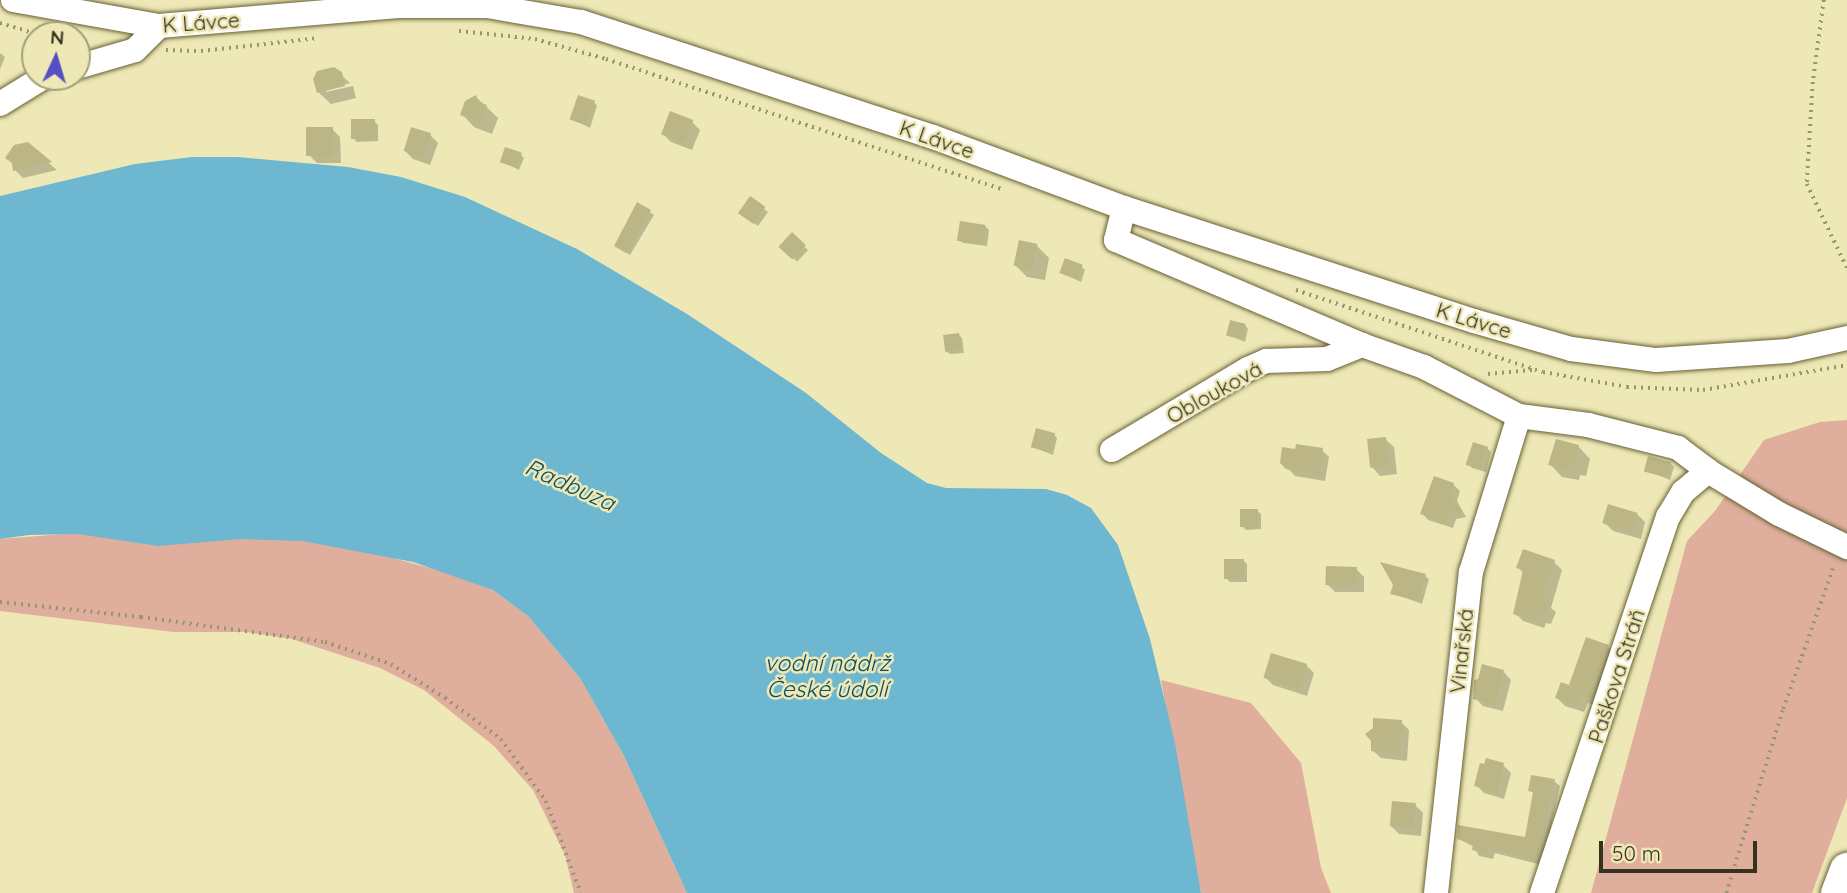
<!DOCTYPE html>
<meta charset="utf-8">
<style>
body{margin:0}
#map{position:relative;width:1847px;height:893px;overflow:hidden;background:#eee7b6;font-family:Quicksand,sans-serif}
div>[style]{position:absolute}
[style*='--x']{left:calc(var(--x)*1px);top:calc(var(--y)*1px);width:calc(var(--w)*1px);rotate:calc(var(--a)*1deg)}
.green>*{inset:0;background:#dfae9c}
.water>*{inset:0;background:#6db8d0}
.shadow>*{inset:0;background:#0003;transform-origin:0 0}
.building>*{inset:0;background:#bcb686;transform-origin:0 0}
.path>*{height:3.5px;margin-top:-1.75px;transform-origin:0;background:repeating-linear-gradient(90deg,#9a9571 0 2px,transparent 0 7px)}
.roads{filter:drop-shadow(0 0 2px #676034) drop-shadow(0 0 2px #676034)}
.street>*{height:24px;margin:-12px;padding:0 12px;transform-origin:12px;border-radius:12px;background:#fff}
.secondary>*{height:35px;margin:-17.5px;padding:0 17.5px;transform-origin:17.5px;border-radius:17.5px;background:#fff}
span{translate:-50% -50%;white-space:nowrap;text-align:center;line-height:1.15;-webkit-text-stroke:5px #eee7b6;paint-order:stroke}
.street-label{font-size:21px;color:#35321f}
.water-label{font-size:23px;color:#0e5061;font-style:italic}
.north{position:absolute;left:21px;top:21px;width:70px;height:70px;box-sizing:border-box;background:#eee7b6;border:2px solid #a49f7a;border-radius:50%;rotate:4deg;font-size:19px;font-weight:700;line-height:28px;text-align:center;color:#35321f}
.north::after{content:'';display:block;margin:auto;width:24px;height:32px;background:#574fc6;clip-path:polygon(50% 0,100% 100%,50% 72%,0 100%)}
.scale{position:absolute;left:1599px;top:841px;width:158px;height:32px;box-sizing:border-box;border:4px solid #35321f;border-top:0;padding-left:9px;font-size:21px;line-height:24px;white-space:nowrap;color:#35321f;-webkit-text-stroke:5px #eee7b6;paint-order:stroke}
</style>
<div id="map">
<div class="green">
<i style="clip-path:polygon(1847px 420px,1847px 798px,1812px 893px,1591px 893px,1687px 541px,1715px 511px,1764px 440px,1820px 422px)"></i>
<i style="clip-path:polygon(31px 486px,378px 554px,459px 576px,493px 590px,528px 616px,580px 678px,624px 756px,687px 893px,574px 893px,565px 855px,533px 790px,494px 746px,424px 690px,380px 668px,292px 639px,246px 632px,174px 632px,0 611px,0 539px,77px 533px)"></i>
<i style="clip-path:polygon(1161px 680px,1251px 703px,1301px 763px,1321px 868px,1331px 893px,1201px 893px)"></i>
</div>
<div class="water">
<i style="clip-path:polygon(192px 157px,238px 157px,348px 167px,401px 177px,465px 197px,577px 249px,687px 314px,806px 393px,881px 453px,927px 483px,946px 488px,1046px 489px,1067px 495px,1091px 508px,1118px 545px,1150px 639px,1175px 743px,1201px 893px,687px 893px,624px 756px,580px 678px,528px 616px,493px 590px,413px 562px,302px 541px,241px 539px,158px 546px,78px 534px,29px 535px,0 539px,0 196px,135px 164px)"></i>
</div>
<div class="shadow">
<i style="clip-path:polygon(0 53px,5px 57px,0 69px)"></i>
<i style="clip-path:polygon(340px 74px,350px 83px,326px 89px,326px 92px,353px 86px,356px 98px,331px 104px,318px 92px)"></i>
<i style="clip-path:polygon(476px 97px,498px 118px,492px 134px,474px 127px,462px 114px)"></i>
<i style="clip-path:polygon(594px 102px,597px 106px,590px 128px,571px 118px)"></i>
<i style="clip-path:polygon(374px 121px,378px 125px,378px 141px,357px 142px,353px 138px)"></i>
<i style="clip-path:polygon(692px 122px,700px 130px,692px 150px,671px 142px,663px 134px)"></i>
<i style="clip-path:polygon(332px 129px,340px 137px,341px 163px,317px 163px,309px 155px)"></i>
<i style="clip-path:polygon(430px 135px,438px 143px,430px 165px,413px 159px,405px 151px)"></i>
<i style="clip-path:polygon(27px 144px,50px 164px,57px 170px,23px 178px,15px 170px)"></i>
<i style="clip-path:polygon(521px 155px,524px 158px,519px 170px,501px 161px)"></i>
<i style="clip-path:polygon(638px 204px,654px 215px,630px 255px,620px 249px)"></i>
<i style="clip-path:polygon(764px 209px,768px 212px,758px 226px,744px 216px)"></i>
<i style="clip-path:polygon(985px 226px,989px 230px,987px 246px,963px 243px,960px 240px)"></i>
<i style="left:792px;top:235px;width:22px;height:16px;rotate:43deg"></i>
<i style="clip-path:polygon(1037px 246px,1049px 258px,1045px 280px,1027px 277px,1015px 265px)"></i>
<i style="clip-path:polygon(1082px 267px,1085px 270px,1081px 282px,1061px 272px)"></i>
<i style="clip-path:polygon(1245px 325px,1248px 329px,1245px 342px,1228px 335px)"></i>
<i style="clip-path:polygon(959px 335px,962px 338px,964px 353px,950px 354px,946px 351px)"></i>
<i style="clip-path:polygon(1054px 435px,1057px 438px,1053px 455px,1033px 447px)"></i>
<i style="clip-path:polygon(1385px 439px,1394px 447px,1397px 474px,1380px 476px,1372px 467px)"></i>
<i style="clip-path:polygon(1578px 446px,1590px 459px,1586px 476px,1580px 475px,1579px 480px,1562px 477px,1550px 464px)"></i>
<i style="clip-path:polygon(1487px 448px,1491px 452px,1486px 472px,1472px 468px,1469px 464px)"></i>
<i style="clip-path:polygon(1322px 450px,1329px 457px,1325px 481px,1295px 476px,1282px 462px)"></i>
<i style="clip-path:polygon(1670px 463px,1674px 467px,1670px 480px,1646px 470px)"></i>
<i style="clip-path:polygon(1453px 484px,1460px 491px,1457px 501px,1466px 517px,1456px 519px,1453px 528px,1428px 520px,1422px 513px)"></i>
<i style="clip-path:polygon(1257px 511px,1261px 514px,1261px 529px,1246px 530px,1242px 526px)"></i>
<i style="clip-path:polygon(1637px 514px,1645px 522px,1641px 539px,1613px 531px,1605px 523px)"></i>
<i style="clip-path:polygon(1244px 561px,1247px 564px,1247px 582px,1230px 582px,1226px 578px)"></i>
<i style="clip-path:polygon(1554px 562px,1562px 570px,1551px 608px,1556px 612px,1551px 624px,1546px 623px,1544px 628px,1523px 621px,1515px 613px,1524px 574px,1518px 567px)"></i>
<i style="clip-path:polygon(1356px 569px,1364px 577px,1364px 592px,1335px 592px,1327px 584px)"></i>
<i style="clip-path:polygon(1425px 576px,1429px 579px,1422px 604px,1392px 593px)"></i>
<i style="clip-path:polygon(1608px 647px,1616px 655px,1598px 706px,1588px 703px,1584px 712px,1565px 706px,1557px 698px)"></i>
<i style="clip-path:polygon(1306px 665px,1314px 673px,1307px 696px,1273px 685px,1265px 677px)"></i>
<i style="clip-path:polygon(1503px 671px,1511px 680px,1503px 711px,1483px 706px,1475px 698px)"></i>
<i style="clip-path:polygon(1401px 722px,1409px 730px,1407px 761px,1381px 758px,1372px 750px)"></i>
<i style="clip-path:polygon(1503px 765px,1511px 773px,1504px 799px,1484px 793px,1476px 785px)"></i>
<i style="clip-path:polygon(1554px 781px,1560px 786px,1542px 865px,1495px 853px,1493px 859px,1479px 856px,1474px 847px,1459px 839px,1526px 840px,1534px 794px,1530px 790px)"></i>
<i style="clip-path:polygon(1415px 805px,1423px 813px,1421px 836px,1399px 834px,1391px 826px)"></i>
</div>
<div class="building">
<i style="clip-path:polygon(334px 67px,342px 72px,345px 86px,317px 93px,313px 79px,317px 71px)"></i>
<i style="clip-path:polygon(476px 95px,479px 102px,487px 105px,480px 123px,460px 115px,465px 101px)"></i>
<i style="left:578px;top:95px;width:18px;height:26px;rotate:19deg"></i>
<i style="left:670px;top:111px;width:25px;height:25px;rotate:21deg"></i>
<i style="left:351px;top:119px;width:24px;height:20px"></i>
<i style="left:306px;top:127px;width:27px;height:29px"></i>
<i style="left:411px;top:127px;width:21px;height:25px;rotate:17deg"></i>
<i style="clip-path:polygon(28px 142px,52px 162px,13px 171px,12px 163px,5px 158px,14px 145px)"></i>
<i style="left:505px;top:147px;width:18px;height:16px;rotate:19deg"></i>
<i style="left:750px;top:196px;width:19px;height:21px;rotate:35deg"></i>
<i style="clip-path:polygon(637px 202px,651px 210px,626px 253px,614px 246px)"></i>
<i style="left:960px;top:221px;width:26px;height:20px;rotate:9deg"></i>
<i style="left:792px;top:232px;width:19px;height:20px;rotate:43deg"></i>
<i style="left:1019px;top:240px;width:19px;height:26px;rotate:12deg"></i>
<i style="left:1065px;top:258px;width:19px;height:16px;rotate:21deg"></i>
<i style="left:1230px;top:320px;width:16px;height:16px;rotate:14deg"></i>
<i style="left:959px;top:333px;width:17px;height:16px;rotate:83deg"></i>
<i style="left:1036px;top:428px;width:20px;height:20px;rotate:15deg"></i>
<i style="left:1386px;top:437px;width:29px;height:19px;rotate:84deg"></i>
<i style="clip-path:polygon(1556px 439px,1579px 445px,1574px 465px,1568px 463px,1567px 469px,1548px 465px)"></i>
<i style="left:1473px;top:442px;width:16px;height:24px;rotate:18deg"></i>
<i style="clip-path:polygon(1296px 444px,1323px 448px,1319px 475px,1286px 469px,1280px 463px,1282px 447px,1295px 449px)"></i>
<i style="left:1648px;top:456px;width:24px;height:16px;rotate:15deg"></i>
<i style="clip-path:polygon(1434px 476px,1454px 483px,1450px 496px,1455px 497px,1454px 502px,1461px 511px,1450px 513px,1446px 523px,1420px 514px)"></i>
<i style="left:1608px;top:504px;width:31px;height:20px;rotate:17deg"></i>
<i style="left:1240px;top:509px;width:18px;height:18px"></i>
<i style="clip-path:polygon(1523px 549px,1555px 560px,1543px 594px,1543px 601px,1548px 603px,1543px 617px,1538px 616px,1536px 622px,1513px 614px,1523px 570px,1516px 568px)"></i>
<i style="left:1224px;top:559px;width:20px;height:20px"></i>
<i style="clip-path:polygon(1380px 562px,1426px 574px,1419px 601px,1390px 594px,1393px 585px)"></i>
<i style="left:1326px;top:566px;width:31px;height:19px;rotate:2deg"></i>
<i style="clip-path:polygon(1586px 637px,1609px 645px,1590px 699px,1580px 696px,1576px 705px,1555px 698px,1561px 682px,1569px 685px)"></i>
<i style="left:1271px;top:653px;width:38px;height:26px;rotate:17deg"></i>
<i style="clip-path:polygon(1482px 664px,1504px 670px,1495px 704px,1473px 699px,1474px 680px,1478px 679px)"></i>
<i style="clip-path:polygon(1373px 718px,1402px 720px,1399px 754px,1371px 751px,1371px 741px,1365px 734px,1373px 728px)"></i>
<i style="clip-path:polygon(1486px 758px,1504px 763px,1497px 792px,1474px 786px,1480px 763px,1484px 764px)"></i>
<i style="clip-path:polygon(1531px 775px,1555px 779px,1537px 860px,1489px 848px,1488px 854px,1472px 850px,1473px 844px,1457px 839px,1458px 825px,1525px 837px,1533px 792px,1528px 791px)"></i>
<i style="left:1392px;top:801px;width:24px;height:25px;rotate:5deg"></i>
</div>
<div class="path">
<i style="--x:1824;--y:0;--w:83;--a:97.6"></i>
<i style="--x:1813;--y:82;--w:102;--a:93.4"></i>
<i style="--x:1807;--y:184;--w:93;--a:64.5"></i>
<i style="--x:0;--y:23;--w:42;--a:16.7"></i>
<i style="--x:459;--y:31;--w:76;--a:6"></i>
<i style="--x:535;--y:39;--w:74;--a:15.7"></i>
<i style="--x:606;--y:59;--w:419;--a:18.2"></i>
<i style="--x:166;--y:50;--w:35;--a:2"></i>
<i style="--x:201;--y:51;--w:118;--a:-6.3"></i>
<i style="--x:1296;--y:290;--w:260;--a:18.4"></i>
<i style="--x:1543;--y:372;--w:85;--a:10.1"></i>
<i style="--x:1627;--y:387;--w:76;--a:2.3"></i>
<i style="--x:1703;--y:390;--w:146;--a:-9.8"></i>
<i style="--x:1488;--y:374;--w:45;--a:-5.1"></i>
<i style="--x:0;--y:602;--w:142;--a:6.1"></i>
<i style="--x:141;--y:617;--w:186;--a:7.7"></i>
<i style="--x:325;--y:642;--w:70;--a:18.4"></i>
<i style="--x:391;--y:664;--w:64;--a:32.2"></i>
<i style="--x:445;--y:698;--w:69;--a:36.2"></i>
<i style="--x:501;--y:739;--w:77;--a:54"></i>
<i style="--x:546;--y:801;--w:98;--a:69.2"></i>
<i style="--x:1726;--y:893;--w:193;--a:-72.8"></i>
<i style="--x:1783;--y:709;--w:153;--a:-70.5"></i>
</div>
<div class="roads">
<div class="street">
<i style="--x:13;--y:0;--w:148;--a:10.1"></i>
<i style="--x:159;--y:26;--w:240;--a:-4.8"></i>
<i style="--x:398;--y:6;--w:89;--a:0"></i>
<i style="--x:487;--y:6;--w:95;--a:9.7"></i>
<i style="--x:581;--y:22;--w:370;--a:18.1"></i>
<i style="--x:933;--y:137;--w:204;--a:20.4"></i>
<i style="--x:1124;--y:208;--w:368;--a:17.9"></i>
<i style="--x:1474;--y:321;--w:101;--a:16.1"></i>
<i style="--x:1571;--y:349;--w:86;--a:7.4"></i>
<i style="--x:1656;--y:360;--w:132;--a:-3.9"></i>
<i style="--x:1788;--y:351;--w:60;--a:-12.4"></i>
<i style="--x:77;--y:67;--w:60;--a:-16.3"></i>
<i style="--x:135;--y:50;--w:34;--a:-45"></i>
<i style="--x:0;--y:104;--w:52;--a:-31.5"></i>
<i style="--x:1124;--y:208;--w:33;--a:104"></i>
<i style="--x:1116;--y:240;--w:267;--a:23.1"></i>
<i style="--x:1362;--y:345;--w:66;--a:19.5"></i>
<i style="--x:1424;--y:367;--w:107;--a:27.3"></i>
<i style="--x:1519;--y:416;--w:70;--a:7.4"></i>
<i style="--x:1588;--y:425;--w:93;--a:14.3"></i>
<i style="--x:1678;--y:448;--w:38;--a:37"></i>
<i style="--x:1708;--y:471;--w:83;--a:31.2"></i>
<i style="--x:1779;--y:514;--w:76;--a:25.9"></i>
<i style="--x:1112;--y:450;--w:158;--a:-30.8"></i>
<i style="--x:1248;--y:369;--w:20;--a:-24"></i>
<i style="--x:1266;--y:361;--w:61;--a:-1.9"></i>
<i style="--x:1327;--y:359;--w:38;--a:-22"></i>
<i style="--x:1436;--y:893;--w:323;--a:-83.8"></i>
<i style="--x:1471;--y:572;--w:163;--a:-72.9"></i>
<i style="--x:1542;--y:893;--w:397;--a:-71.5"></i>
<i style="--x:1668;--y:517;--w:29;--a:-59"></i>
<i style="--x:1683;--y:492;--w:33;--a:-40"></i>
</div>
<div class="secondary">
<i style="--x:1838;--y:893;--w:25;--a:-69"></i>
</div>
</div>
<div class="street-label">
<span style="left:201px;top:22px;rotate:-4deg">K Lávce</span>
<span style="left:937px;top:139px;rotate:19deg">K Lávce</span>
<span style="left:1474px;top:320px;rotate:17deg">K Lávce</span>
<span style="left:1214px;top:392px;rotate:-29deg">Oblouková</span>
<span style="left:1461px;top:651px;rotate:-84deg">Vinařská</span>
<span style="left:1616px;top:676px;rotate:-72deg">Paškova Stráň</span>
</div>
<div class="water-label">
<span style="left:570px;top:485px;rotate:24deg">Radbuza</span>
<span style="left:827px;top:676px">vodní nádrž<br>České údolí</span>
</div>
<div class="north">N</div>
<div class="scale">50 m</div>
</div>
